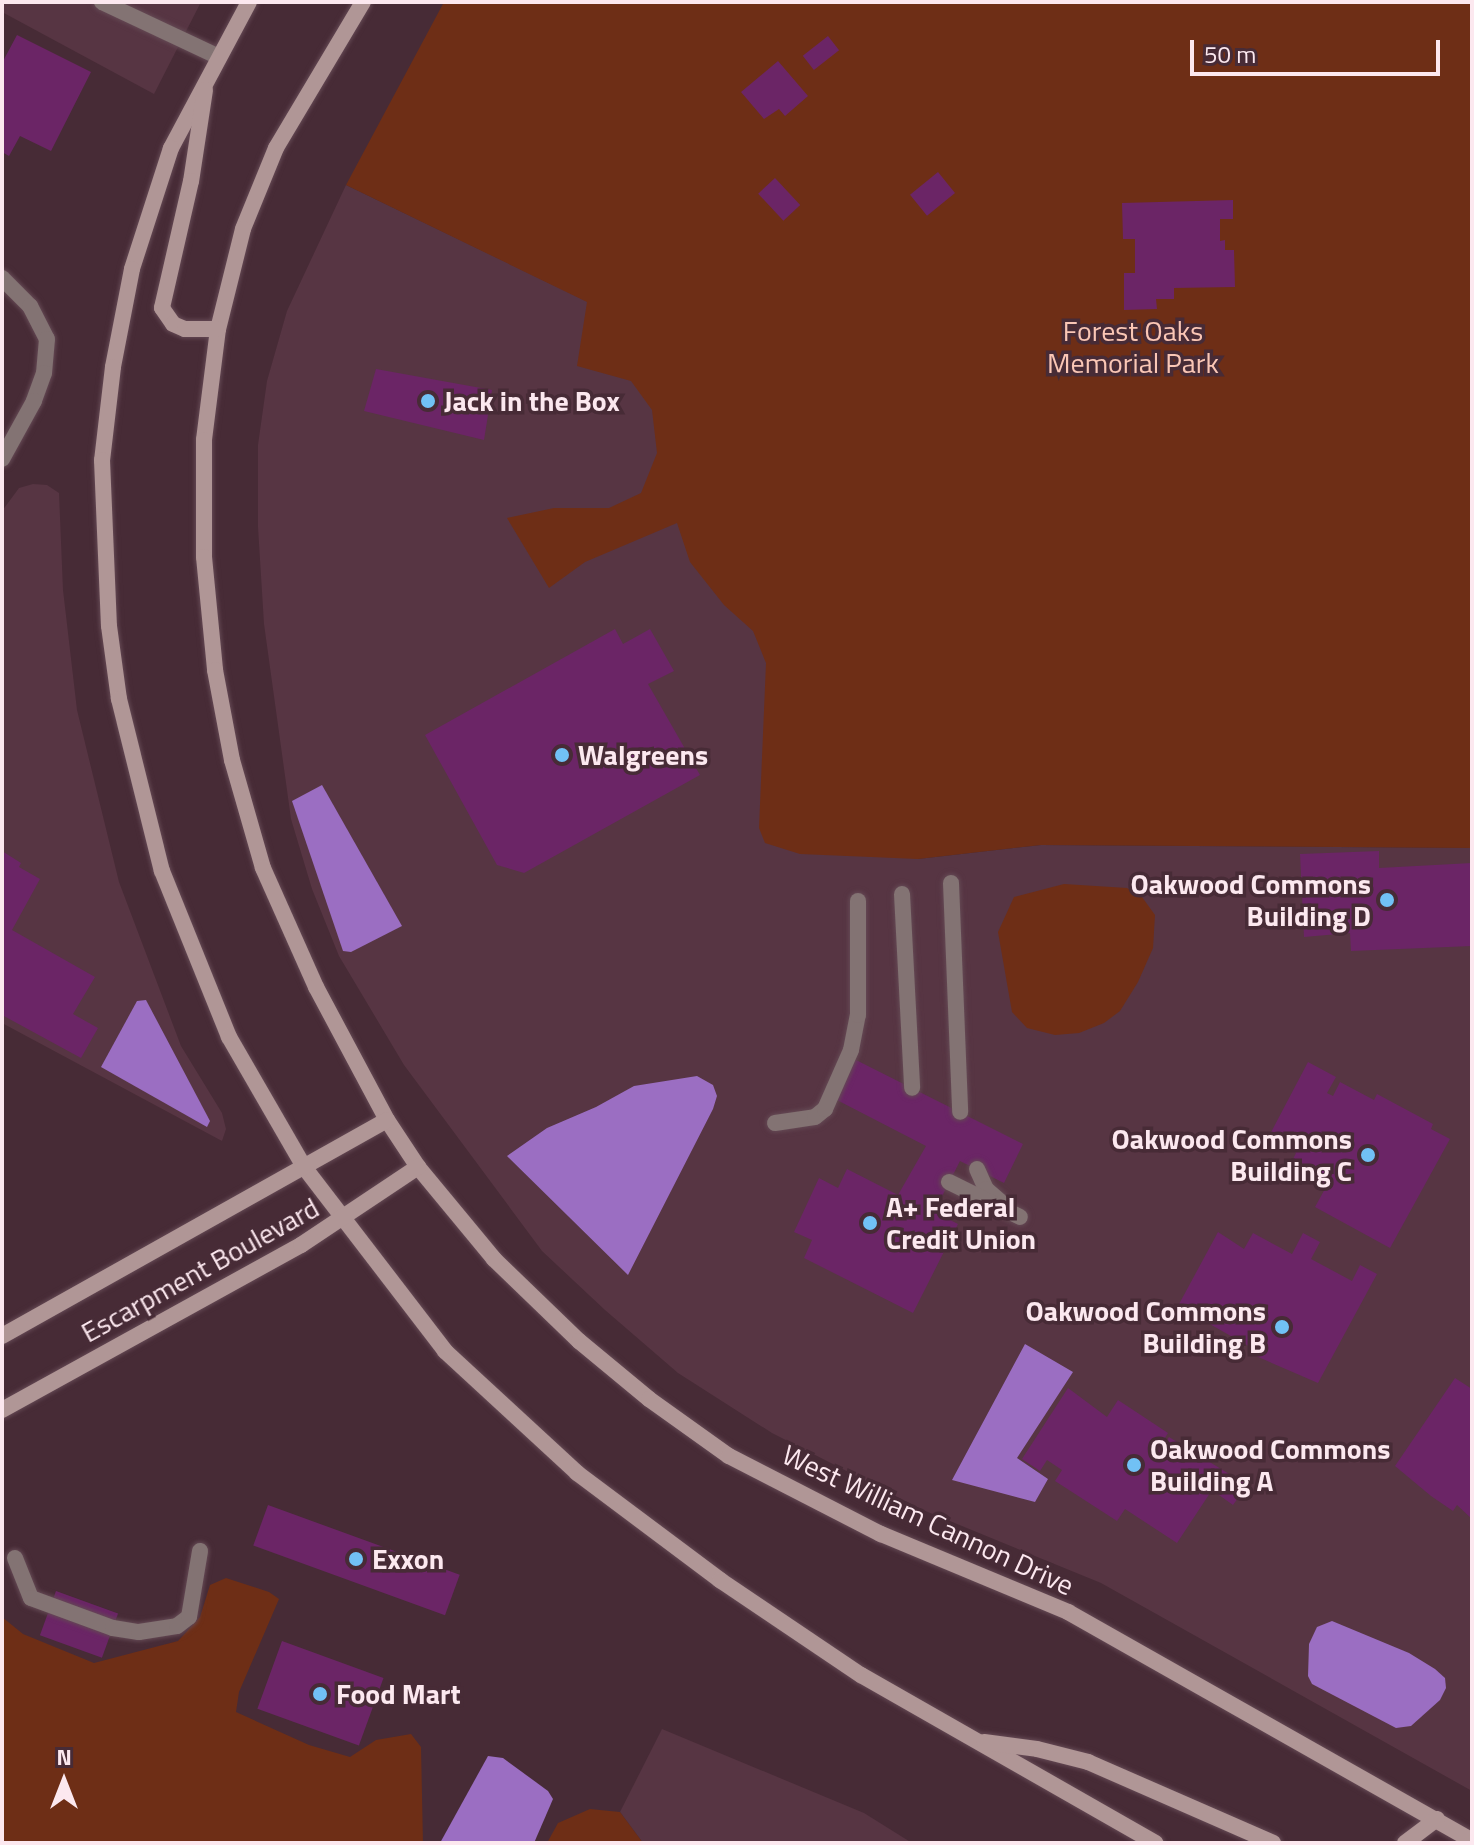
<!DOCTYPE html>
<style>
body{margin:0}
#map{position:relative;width:1474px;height:1845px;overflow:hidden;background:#472b36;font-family:"Titillium Web",sans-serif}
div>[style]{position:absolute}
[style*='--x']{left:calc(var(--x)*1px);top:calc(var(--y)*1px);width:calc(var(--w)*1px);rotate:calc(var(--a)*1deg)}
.built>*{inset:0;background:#573543}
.green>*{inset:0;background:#6e2e16}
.water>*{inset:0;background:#9b6ec2}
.building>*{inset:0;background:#6b2566;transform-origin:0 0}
.roads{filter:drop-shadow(0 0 2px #644954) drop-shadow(0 0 2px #644954)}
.lane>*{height:16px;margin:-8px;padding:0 8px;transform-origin:8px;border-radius:8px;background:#837373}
.street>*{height:16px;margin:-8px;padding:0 8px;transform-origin:8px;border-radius:8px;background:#837373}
.secondary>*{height:16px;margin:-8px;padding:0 8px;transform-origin:8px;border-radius:8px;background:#b09696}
.dots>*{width:22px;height:22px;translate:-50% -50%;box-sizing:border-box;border:4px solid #472b36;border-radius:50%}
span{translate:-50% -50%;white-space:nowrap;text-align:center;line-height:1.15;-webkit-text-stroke:7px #472b36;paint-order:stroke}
.park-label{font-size:28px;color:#fac6b5}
.poi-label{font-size:28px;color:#fce8ef;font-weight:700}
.left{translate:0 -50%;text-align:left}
.right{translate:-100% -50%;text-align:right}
.street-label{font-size:28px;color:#fce8ef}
.frame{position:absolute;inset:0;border:4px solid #fce8ef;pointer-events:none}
.north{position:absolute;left:24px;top:1741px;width:80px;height:80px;-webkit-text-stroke:6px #472b36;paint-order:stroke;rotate:0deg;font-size:22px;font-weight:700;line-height:32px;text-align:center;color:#fce8ef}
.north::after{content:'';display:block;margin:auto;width:28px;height:36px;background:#fce8ef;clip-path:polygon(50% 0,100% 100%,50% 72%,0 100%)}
.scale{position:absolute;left:1190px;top:40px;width:250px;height:36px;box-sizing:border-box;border:4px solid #fce8ef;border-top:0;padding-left:10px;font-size:24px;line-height:28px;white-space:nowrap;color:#fce8ef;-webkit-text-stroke:6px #472b36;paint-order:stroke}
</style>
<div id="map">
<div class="built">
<i style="clip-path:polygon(2px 2px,201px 2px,154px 94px,2px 12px)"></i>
<i style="clip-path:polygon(346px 185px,800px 404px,918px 859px,1041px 845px,1472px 848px,1472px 1791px,1101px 1583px,923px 1510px,772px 1433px,678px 1373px,605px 1310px,542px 1251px,404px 1065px,339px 956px,312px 889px,291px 819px,264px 624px,258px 527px,258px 445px,267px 381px,287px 311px)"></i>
<i style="clip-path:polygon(33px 484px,47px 485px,59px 493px,63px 590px,77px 710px,119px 882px,181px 1046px,222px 1113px,226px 1129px,222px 1141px,2px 1023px,2px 511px,19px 488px)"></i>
<i style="clip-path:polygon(662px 1729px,864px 1813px,912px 1843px,643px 1843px,620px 1812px)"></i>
</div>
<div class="green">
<i style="clip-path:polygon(444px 2px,1472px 2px,1472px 848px,1041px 845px,918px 859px,800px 854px,765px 843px,759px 828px,766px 663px,753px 631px,724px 605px,690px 562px,677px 523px,585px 562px,549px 588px,507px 518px,554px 508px,609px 508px,641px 493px,657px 453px,652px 410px,631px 381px,577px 366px,587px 302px,346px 185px)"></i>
<i style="clip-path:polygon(1064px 884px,1127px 888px,1142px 897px,1155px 915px,1153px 948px,1138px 982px,1120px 1011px,1104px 1023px,1079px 1033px,1055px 1035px,1027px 1028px,1012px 1012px,998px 932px,1014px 897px)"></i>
<i style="clip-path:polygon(226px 1578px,269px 1592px,279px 1599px,239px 1692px,236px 1712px,309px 1745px,350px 1757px,376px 1740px,411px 1734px,421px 1747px,423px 1843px,2px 1843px,2px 1617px,23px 1634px,94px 1663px,178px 1641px,200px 1617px,210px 1585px)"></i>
<i style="clip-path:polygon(590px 1809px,620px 1812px,643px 1843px,547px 1843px,558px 1823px)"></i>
</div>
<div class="water">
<i style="clip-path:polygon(322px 785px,402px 926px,351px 952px,343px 951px,292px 801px)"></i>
<i style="clip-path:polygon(146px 1000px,210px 1121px,207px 1127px,101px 1067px,137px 1001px)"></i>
<i style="clip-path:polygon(697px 1076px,713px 1085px,717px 1096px,713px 1109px,628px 1275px,507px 1156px,547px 1128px,596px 1107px,634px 1086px)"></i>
<i style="clip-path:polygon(1025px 1344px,1073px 1372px,1017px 1458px,1048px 1479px,1035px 1502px,952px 1480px)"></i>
<i style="clip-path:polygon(1332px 1621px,1409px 1653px,1435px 1669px,1445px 1678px,1446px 1688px,1440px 1700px,1411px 1726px,1396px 1728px,1312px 1684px,1308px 1676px,1309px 1644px,1317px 1627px)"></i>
<i style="clip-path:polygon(488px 1756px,503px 1758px,548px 1791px,553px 1799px,534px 1843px,440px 1843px)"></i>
</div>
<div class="building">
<i style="clip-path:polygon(17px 35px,91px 72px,51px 151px,20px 136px,9px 156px,2px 152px,2px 63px)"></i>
<i style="left:828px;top:36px;width:18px;height:32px;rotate:52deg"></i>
<i style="clip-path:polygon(778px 61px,808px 96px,785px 116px,779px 109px,764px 119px,741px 92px)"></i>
<i style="left:938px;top:172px;width:27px;height:36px;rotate:51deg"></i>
<i style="left:775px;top:178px;width:37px;height:23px;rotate:47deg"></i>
<i style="clip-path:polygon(1233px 200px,1233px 219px,1220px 219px,1220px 241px,1225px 240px,1225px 250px,1234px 250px,1235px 287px,1174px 288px,1174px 299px,1156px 299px,1157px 309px,1124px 310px,1124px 273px,1135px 273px,1135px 239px,1123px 239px,1122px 203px)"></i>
<i style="clip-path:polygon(376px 369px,492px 390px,484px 440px,364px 411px)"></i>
<i style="clip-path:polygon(615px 629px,623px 644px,650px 629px,674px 671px,648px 684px,700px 775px,524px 873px,497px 865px,425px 735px)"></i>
<i style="clip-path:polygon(2px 851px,21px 863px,19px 867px,40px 879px,12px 930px,95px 977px,73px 1014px,98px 1028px,81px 1058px,2px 1015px)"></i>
<i style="clip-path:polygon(1379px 851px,1379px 868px,1472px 863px,1472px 946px,1351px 951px,1350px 933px,1304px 937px,1300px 854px)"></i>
<i style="clip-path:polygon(852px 1058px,1023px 1144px,1004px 1183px,960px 1161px,934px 1212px,958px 1224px,913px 1313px,804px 1258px,812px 1240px,794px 1232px,819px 1178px,838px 1188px,847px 1169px,898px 1195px,926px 1146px,833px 1098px)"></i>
<i style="clip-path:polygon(1308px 1062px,1336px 1077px,1327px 1093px,1333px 1096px,1340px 1082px,1374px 1100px,1377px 1094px,1433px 1124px,1431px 1129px,1450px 1139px,1390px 1248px,1315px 1207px,1326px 1187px,1289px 1167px,1296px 1153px,1268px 1138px)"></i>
<i style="clip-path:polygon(1218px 1232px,1244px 1249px,1253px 1233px,1292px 1254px,1303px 1233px,1320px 1242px,1311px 1259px,1352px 1281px,1360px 1265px,1377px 1274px,1318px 1383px,1249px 1353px,1252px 1348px,1178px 1306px)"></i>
<i style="clip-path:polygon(1455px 1378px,1472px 1389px,1472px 1519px,1457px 1505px,1453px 1511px,1431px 1496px,1395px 1466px)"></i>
<i style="clip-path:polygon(1068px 1388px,1107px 1417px,1118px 1400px,1168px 1433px,1158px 1449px,1160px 1451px,1169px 1437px,1247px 1485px,1233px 1505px,1212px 1490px,1177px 1543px,1125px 1509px,1117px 1521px,1055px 1481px,1062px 1470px,1047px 1460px,1040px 1471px,1022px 1459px)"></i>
<i style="left:268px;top:1505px;width:204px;height:43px;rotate:20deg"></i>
<i style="left:56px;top:1591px;width:66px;height:47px;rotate:20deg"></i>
<i style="left:282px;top:1641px;width:108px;height:72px;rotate:20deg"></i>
</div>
<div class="roads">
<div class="lane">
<i style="--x:102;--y:2;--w:127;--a:25.2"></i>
<i style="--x:951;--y:883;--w:229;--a:87.7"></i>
<i style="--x:902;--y:894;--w:194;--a:87"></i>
<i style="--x:775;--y:1123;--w:40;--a:-8.5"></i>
<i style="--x:815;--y:1117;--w:13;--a:-39"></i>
<i style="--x:825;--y:1109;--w:64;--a:-66.2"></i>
<i style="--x:851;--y:1050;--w:36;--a:-79"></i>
<i style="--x:858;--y:1015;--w:114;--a:-90"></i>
<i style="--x:977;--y:1169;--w:22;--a:66"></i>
<i style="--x:986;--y:1189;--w:18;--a:41"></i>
<i style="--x:949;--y:1182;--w:79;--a:26.2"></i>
<i style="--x:15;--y:1558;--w:43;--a:68.2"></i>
<i style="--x:31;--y:1598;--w:87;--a:20.1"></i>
<i style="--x:113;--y:1628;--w:26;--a:9"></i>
<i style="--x:139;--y:1632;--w:38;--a:-9"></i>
<i style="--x:177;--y:1626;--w:15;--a:-37"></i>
<i style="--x:189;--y:1617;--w:67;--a:-80.5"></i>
</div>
<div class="street">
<i style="--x:2;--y:278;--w:40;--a:45"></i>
<i style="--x:30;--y:306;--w:37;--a:63"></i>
<i style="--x:47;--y:339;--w:34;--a:95"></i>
<i style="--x:44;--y:373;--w:30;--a:110"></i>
<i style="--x:34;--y:401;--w:66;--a:118.9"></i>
</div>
<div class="secondary">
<i style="--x:249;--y:2;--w:166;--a:118.1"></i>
<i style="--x:171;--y:148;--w:127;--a:107.9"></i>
<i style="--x:132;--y:269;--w:100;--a:101"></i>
<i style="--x:113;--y:367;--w:94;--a:96.7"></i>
<i style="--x:102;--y:460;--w:166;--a:87.6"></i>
<i style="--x:109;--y:626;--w:74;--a:82.2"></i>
<i style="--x:119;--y:699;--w:177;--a:76"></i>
<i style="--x:162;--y:871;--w:179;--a:68"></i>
<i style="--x:229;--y:1037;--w:150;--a:60"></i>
<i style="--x:304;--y:1167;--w:232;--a:52.5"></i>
<i style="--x:445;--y:1351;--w:180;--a:42.7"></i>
<i style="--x:577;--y:1473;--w:179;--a:36.8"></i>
<i style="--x:720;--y:1580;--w:170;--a:34"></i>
<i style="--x:861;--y:1675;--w:339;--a:29.7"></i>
<i style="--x:363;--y:2;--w:170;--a:120.8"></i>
<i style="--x:276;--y:148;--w:87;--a:112.2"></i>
<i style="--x:243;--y:229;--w:103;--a:104"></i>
<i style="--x:218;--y:329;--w:112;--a:97.2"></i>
<i style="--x:204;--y:440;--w:117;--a:90"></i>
<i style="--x:204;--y:557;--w:114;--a:84.4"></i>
<i style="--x:215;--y:670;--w:92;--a:79.3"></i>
<i style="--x:232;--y:760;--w:112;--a:74"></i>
<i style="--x:263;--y:868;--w:130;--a:66"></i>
<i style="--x:316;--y:987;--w:151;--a:61.9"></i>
<i style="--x:387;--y:1120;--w:56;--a:56.6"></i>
<i style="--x:418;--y:1167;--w:119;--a:50.4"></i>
<i style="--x:494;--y:1259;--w:118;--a:44"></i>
<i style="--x:579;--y:1341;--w:91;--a:39.6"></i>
<i style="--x:649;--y:1399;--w:98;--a:35.5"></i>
<i style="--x:729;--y:1456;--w:171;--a:27.2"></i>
<i style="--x:881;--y:1534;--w:203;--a:22.6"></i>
<i style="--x:1068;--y:1612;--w:464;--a:29.5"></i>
<i style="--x:205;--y:90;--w:92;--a:98.7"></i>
<i style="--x:191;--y:181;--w:130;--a:102.9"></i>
<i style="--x:162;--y:308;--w:19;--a:55"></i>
<i style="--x:173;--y:324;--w:13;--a:23"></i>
<i style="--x:185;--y:329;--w:33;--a:0"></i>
<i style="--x:2;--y:1336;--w:441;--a:-29.3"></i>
<i style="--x:2;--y:1410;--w:342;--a:-28.9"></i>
<i style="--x:301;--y:1245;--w:141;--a:-33.7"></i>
<i style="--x:984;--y:1742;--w:53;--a:7.5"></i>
<i style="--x:1037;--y:1749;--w:53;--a:14.3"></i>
<i style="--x:1088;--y:1762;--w:202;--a:23.6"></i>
<i style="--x:1405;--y:1843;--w:40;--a:-37"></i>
</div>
</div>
<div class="dots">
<i style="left:428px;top:401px;background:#71c1f5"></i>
<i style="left:562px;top:755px;background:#71c1f5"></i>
<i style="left:1387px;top:900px;background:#71c1f5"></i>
<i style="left:1368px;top:1155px;background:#71c1f5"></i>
<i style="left:870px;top:1223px;background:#71c1f5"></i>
<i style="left:1282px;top:1327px;background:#71c1f5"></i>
<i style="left:1134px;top:1465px;background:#71c1f5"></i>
<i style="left:356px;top:1559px;background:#71c1f5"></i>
<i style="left:320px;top:1694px;background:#71c1f5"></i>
</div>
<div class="park-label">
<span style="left:1133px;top:347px">Forest Oaks<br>Memorial Park</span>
</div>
<div class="poi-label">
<span class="left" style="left:444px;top:401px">Jack in the Box</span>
<span class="left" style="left:578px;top:755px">Walgreens</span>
<span class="right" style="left:1371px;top:900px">Oakwood Commons<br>Building D</span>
<span class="right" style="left:1352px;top:1155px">Oakwood Commons<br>Building C</span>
<span class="left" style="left:886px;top:1223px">A+ Federal<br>Credit Union</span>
<span class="right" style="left:1266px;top:1327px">Oakwood Commons<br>Building B</span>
<span class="left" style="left:1150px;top:1465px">Oakwood Commons<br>Building A</span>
<span class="left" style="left:372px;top:1559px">Exxon</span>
<span class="left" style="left:336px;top:1694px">Food Mart</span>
</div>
<div class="street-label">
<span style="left:200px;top:1270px;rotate:-29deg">Escarpment Boulevard</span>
<span style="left:928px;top:1520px;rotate:25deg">West William Cannon Drive</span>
</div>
<div class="frame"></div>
<div class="north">N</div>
<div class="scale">50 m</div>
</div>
